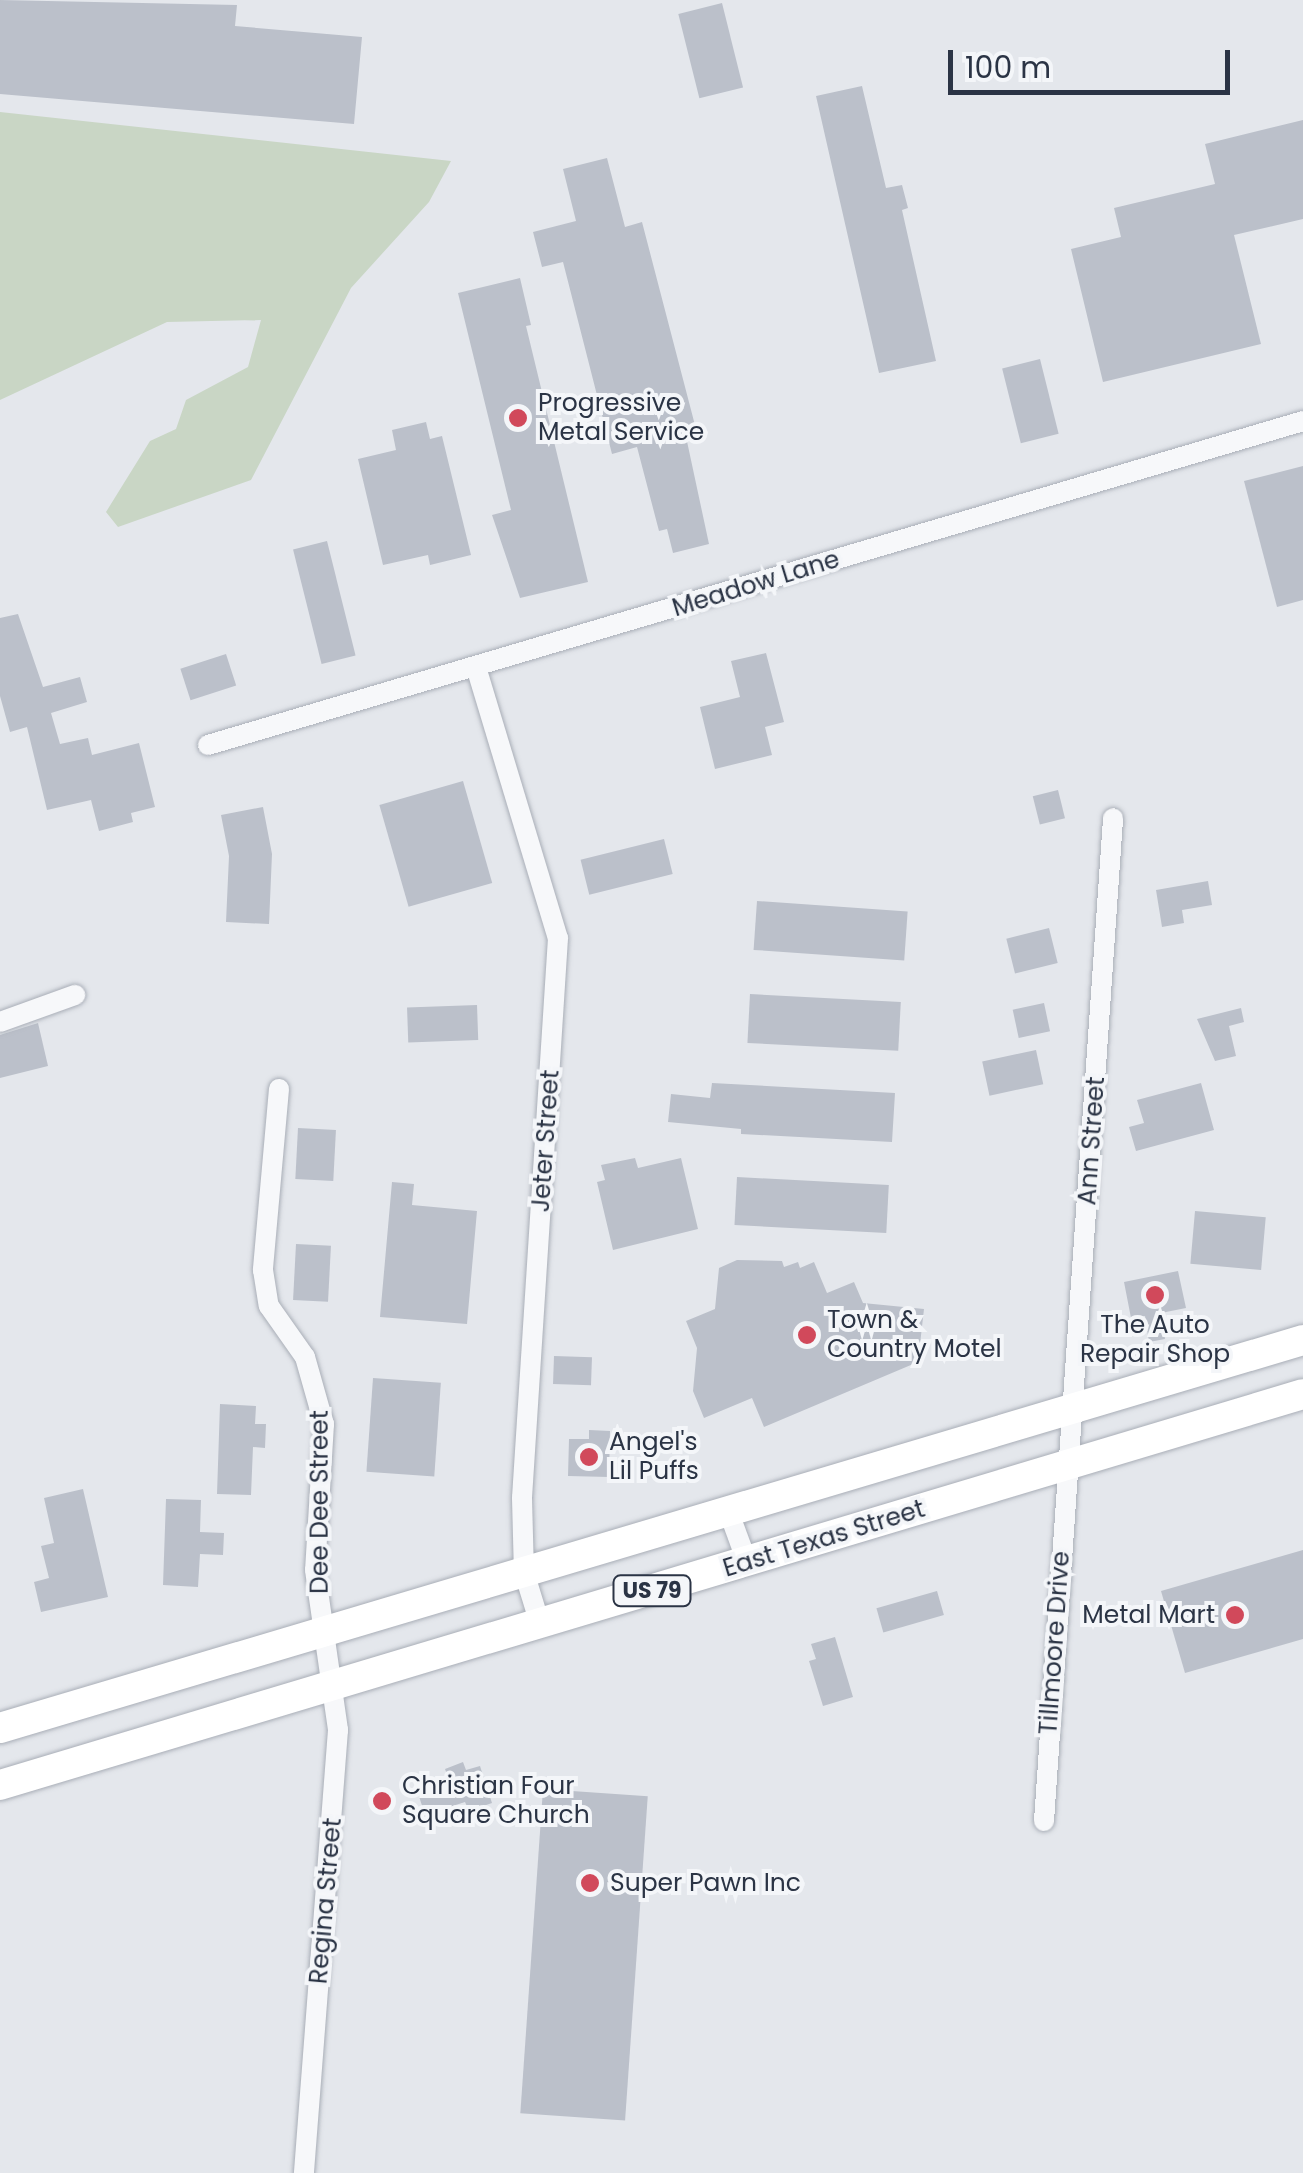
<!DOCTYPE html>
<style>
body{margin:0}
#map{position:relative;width:1303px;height:2173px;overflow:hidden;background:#e4e7ec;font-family:Poppins,sans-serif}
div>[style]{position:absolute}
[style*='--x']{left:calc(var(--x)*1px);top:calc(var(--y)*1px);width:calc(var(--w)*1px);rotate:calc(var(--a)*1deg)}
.green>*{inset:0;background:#c9d6c5}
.building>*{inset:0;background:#bbc0ca;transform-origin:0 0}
.roads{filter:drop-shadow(0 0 2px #a9aeb7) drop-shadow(0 0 2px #a9aeb7)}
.minor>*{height:20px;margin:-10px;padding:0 10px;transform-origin:10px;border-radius:10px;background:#f7f8fa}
.primary>*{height:30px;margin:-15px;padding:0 15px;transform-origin:15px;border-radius:15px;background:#fff}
.dots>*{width:28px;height:28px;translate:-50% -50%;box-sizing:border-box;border:5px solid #f4f6f9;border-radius:50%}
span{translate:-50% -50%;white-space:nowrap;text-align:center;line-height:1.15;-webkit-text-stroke:8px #f4f6f9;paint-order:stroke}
.shield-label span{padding:2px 8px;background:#f4f6f9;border:2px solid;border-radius:8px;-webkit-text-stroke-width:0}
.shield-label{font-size:22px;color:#2b3445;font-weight:700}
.poi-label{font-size:25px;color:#2b3445}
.left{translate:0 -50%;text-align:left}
.right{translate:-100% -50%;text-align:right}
.street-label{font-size:25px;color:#2b3445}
.scale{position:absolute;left:948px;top:50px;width:282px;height:45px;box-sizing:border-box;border:5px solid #2b3445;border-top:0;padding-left:12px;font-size:30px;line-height:35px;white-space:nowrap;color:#2b3445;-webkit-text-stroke:8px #f4f6f9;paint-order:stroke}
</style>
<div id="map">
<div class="green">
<i style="clip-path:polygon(0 112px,451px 161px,429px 202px,351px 288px,251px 480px,118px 527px,106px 512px,150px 441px,176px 429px,186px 400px,248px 367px,261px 320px,167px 322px,0 400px)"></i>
</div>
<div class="building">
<i style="clip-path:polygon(0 0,237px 5px,235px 26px,362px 37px,354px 124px,0 94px)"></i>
<i style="left:722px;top:3px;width:87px;height:45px;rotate:76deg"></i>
<i style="clip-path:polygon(862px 86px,886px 188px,902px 185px,908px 208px,902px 210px,936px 361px,879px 373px,816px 96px)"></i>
<i style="clip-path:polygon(1303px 120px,1303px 219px,1234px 235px,1261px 344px,1103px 382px,1071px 249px,1121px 237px,1114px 208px,1215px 184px,1205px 144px)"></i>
<i style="clip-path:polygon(607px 158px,625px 227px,642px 222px,696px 429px,685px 432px,709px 544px,673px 553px,667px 529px,659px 531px,637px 447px,612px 454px,563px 262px,542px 267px,533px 232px,576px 221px,563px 169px)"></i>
<i style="clip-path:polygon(520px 278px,531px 325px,526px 326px,588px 582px,520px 598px,492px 515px,511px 510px,458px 293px)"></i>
<i style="left:1040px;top:359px;width:77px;height:39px;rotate:76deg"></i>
<i style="clip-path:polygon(426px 422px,430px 439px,442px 436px,471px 555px,430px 565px,428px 555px,383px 565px,358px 459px,396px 450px,392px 430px)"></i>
<i style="clip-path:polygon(1303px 466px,1303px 600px,1277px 607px,1244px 481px)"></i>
<i style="left:327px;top:541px;width:118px;height:35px;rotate:76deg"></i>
<i style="clip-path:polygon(18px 614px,43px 687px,80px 677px,87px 702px,51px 713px,60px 744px,88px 738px,92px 755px,139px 743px,155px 807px,131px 813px,133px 822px,99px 831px,91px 800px,47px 810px,27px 727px,10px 732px,0 696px,0 618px)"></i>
<i style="clip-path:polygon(766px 653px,784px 722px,765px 727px,772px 755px,715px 769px,700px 707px,740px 697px,731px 661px)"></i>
<i style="left:226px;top:654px;width:33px;height:48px;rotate:72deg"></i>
<i style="left:463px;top:781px;width:106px;height:87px;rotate:74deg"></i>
<i style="left:1058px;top:790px;width:29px;height:26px;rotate:76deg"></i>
<i style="clip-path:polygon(263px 807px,272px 854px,269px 924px,226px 922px,229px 856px,221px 815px)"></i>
<i style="left:664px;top:839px;width:36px;height:86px;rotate:76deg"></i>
<i style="clip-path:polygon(1208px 881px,1212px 905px,1182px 910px,1184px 923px,1162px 927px,1156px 890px)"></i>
<i style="left:757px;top:901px;width:151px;height:49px;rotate:4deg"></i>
<i style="left:1049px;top:928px;width:36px;height:44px;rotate:76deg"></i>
<i style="left:750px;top:994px;width:151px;height:49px;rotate:3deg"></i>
<i style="left:1044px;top:1003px;width:29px;height:32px;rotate:78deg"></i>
<i style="left:477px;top:1005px;width:35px;height:70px;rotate:88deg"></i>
<i style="clip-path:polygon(1241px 1008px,1244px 1022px,1229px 1026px,1236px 1056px,1215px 1061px,1197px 1019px)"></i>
<i style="clip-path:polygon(38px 1023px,48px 1066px,0 1078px,0 1035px)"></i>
<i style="left:1036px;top:1050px;width:35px;height:55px;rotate:78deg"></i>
<i style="clip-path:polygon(712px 1083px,895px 1093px,892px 1142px,741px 1134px,741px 1129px,668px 1122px,671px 1094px,710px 1098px)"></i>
<i style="clip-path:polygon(1201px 1083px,1214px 1130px,1136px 1151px,1129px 1127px,1144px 1123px,1137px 1100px)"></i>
<i style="left:298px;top:1128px;width:38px;height:51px;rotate:3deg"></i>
<i style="clip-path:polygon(635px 1158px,638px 1168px,681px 1158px,698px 1229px,613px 1250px,597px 1182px,605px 1180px,601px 1165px)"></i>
<i style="left:737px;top:1177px;width:152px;height:48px;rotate:3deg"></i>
<i style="clip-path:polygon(392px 1182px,414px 1184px,412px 1205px,477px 1211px,467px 1324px,380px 1317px)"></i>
<i style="left:1195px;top:1211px;width:71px;height:53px;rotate:5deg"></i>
<i style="left:296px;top:1244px;width:35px;height:56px;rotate:3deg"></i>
<i style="clip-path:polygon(737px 1260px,782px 1261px,784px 1267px,798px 1262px,800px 1268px,814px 1262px,827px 1293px,854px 1282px,863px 1303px,924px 1309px,918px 1362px,764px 1427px,752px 1398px,704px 1418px,693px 1391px,697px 1348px,686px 1321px,715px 1309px,719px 1268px)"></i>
<i style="clip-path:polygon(1178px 1271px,1186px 1308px,1161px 1313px,1165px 1339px,1149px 1342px,1145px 1316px,1131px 1318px,1124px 1282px)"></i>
<i style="left:554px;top:1356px;width:38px;height:28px;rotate:2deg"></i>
<i style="left:373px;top:1378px;width:68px;height:94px;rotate:4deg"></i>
<i style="clip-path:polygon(220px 1404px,256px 1406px,255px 1424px,266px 1424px,265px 1448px,253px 1447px,251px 1495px,217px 1494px)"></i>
<i style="clip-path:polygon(589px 1430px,610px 1431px,609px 1477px,568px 1476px,569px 1439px,589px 1439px)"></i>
<i style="clip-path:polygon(83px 1489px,108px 1597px,41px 1612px,34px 1582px,49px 1578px,41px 1546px,54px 1543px,44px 1498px)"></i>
<i style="clip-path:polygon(166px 1499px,201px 1500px,200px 1532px,224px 1533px,223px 1555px,200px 1554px,198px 1587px,163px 1585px)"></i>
<i style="clip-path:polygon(1303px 1550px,1303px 1639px,1185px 1673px,1161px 1591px)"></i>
<i style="left:937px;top:1591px;width:25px;height:63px;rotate:74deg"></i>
<i style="clip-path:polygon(835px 1637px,853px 1697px,823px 1706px,809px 1661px,816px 1659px,811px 1644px)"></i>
<i style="clip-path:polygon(463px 1762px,466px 1770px,480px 1766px,492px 1803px,469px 1811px,465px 1802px,425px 1815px,416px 1787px,448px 1777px,445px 1769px)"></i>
<i style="left:543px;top:1789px;width:105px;height:325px;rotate:4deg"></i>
</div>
<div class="roads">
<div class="minor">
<i style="--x:476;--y:667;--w:283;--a:73.2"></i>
<i style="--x:558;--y:938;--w:561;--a:93.68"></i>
<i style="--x:522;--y:1498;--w:74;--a:88.5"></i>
<i style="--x:524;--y:1572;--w:54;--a:72.9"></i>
<i style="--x:208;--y:745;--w:1142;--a:-16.48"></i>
<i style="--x:0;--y:1022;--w:80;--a:-19.8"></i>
<i style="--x:279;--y:1089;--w:182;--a:95.1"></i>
<i style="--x:263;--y:1270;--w:36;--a:81"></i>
<i style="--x:269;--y:1306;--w:62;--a:54.8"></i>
<i style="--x:305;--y:1357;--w:70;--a:74.2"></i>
<i style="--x:324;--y:1424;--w:146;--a:93.5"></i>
<i style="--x:315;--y:1570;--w:162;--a:81.8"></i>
<i style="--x:338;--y:1730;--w:444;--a:94.4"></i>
<i style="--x:728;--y:1510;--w:55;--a:69.9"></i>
<i style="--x:1044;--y:1821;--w:1005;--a:-86.06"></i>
</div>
<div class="primary">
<i style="--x:0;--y:1728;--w:1360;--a:-16.58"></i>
<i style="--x:0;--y:1785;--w:1360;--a:-16.7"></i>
</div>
</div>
<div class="dots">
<i style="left:518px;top:418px;background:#d1495b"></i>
<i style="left:1155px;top:1295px;background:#d1495b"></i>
<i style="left:807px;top:1335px;background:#d1495b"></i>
<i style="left:589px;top:1457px;background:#d1495b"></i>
<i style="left:1235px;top:1615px;background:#d1495b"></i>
<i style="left:382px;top:1801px;background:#d1495b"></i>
<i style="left:590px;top:1883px;background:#d1495b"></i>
</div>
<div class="shield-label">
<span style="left:652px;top:1591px">US 79</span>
</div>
<div class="poi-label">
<span class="left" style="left:538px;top:418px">Progressive<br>Metal Service</span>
<span class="left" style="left:827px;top:1335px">Town &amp;<br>Country Motel</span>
<span style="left:1155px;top:1340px">The Auto<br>Repair Shop</span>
<span class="left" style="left:609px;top:1457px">Angel's<br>Lil Puffs</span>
<span class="right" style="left:1215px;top:1615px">Metal Mart</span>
<span class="left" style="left:402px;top:1801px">Christian Four<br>Square Church</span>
<span class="left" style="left:610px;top:1883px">Super Pawn Inc</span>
</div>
<div class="street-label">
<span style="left:756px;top:584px;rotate:-17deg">Meadow Lane</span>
<span style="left:546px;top:1141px;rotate:-86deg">Jeter Street</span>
<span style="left:1092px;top:1141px;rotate:-86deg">Ann Street</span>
<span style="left:320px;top:1502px;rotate:-90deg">Dee Dee Street</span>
<span style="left:824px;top:1539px;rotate:-17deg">East Texas Street</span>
<span style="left:1055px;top:1643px;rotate:-86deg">Tillmoore Drive</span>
<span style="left:326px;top:1901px;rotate:-85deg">Regina Street</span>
</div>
<div class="scale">100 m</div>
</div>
